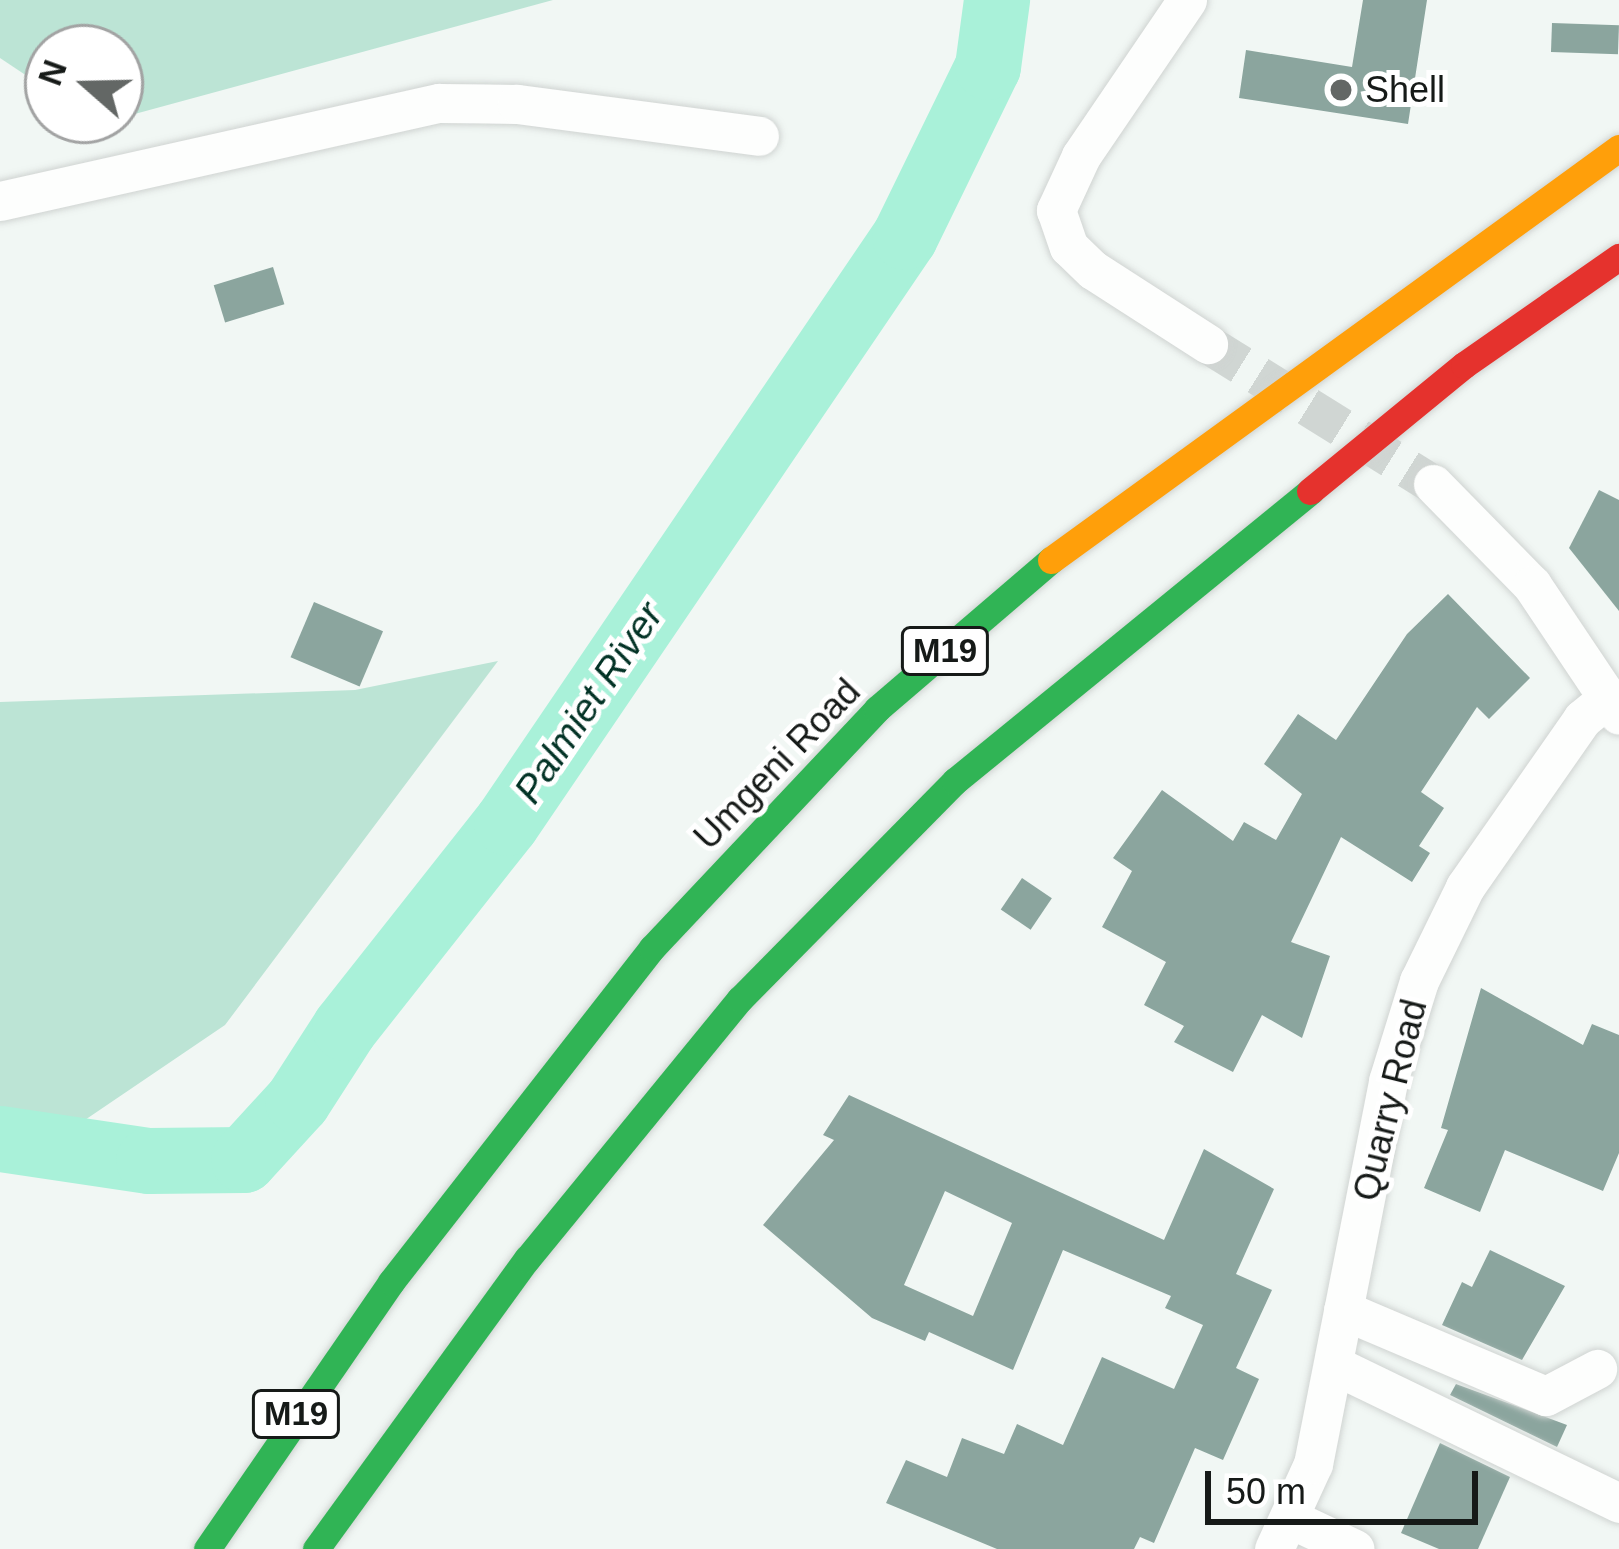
<!DOCTYPE html>
<style>
body{margin:0}
#map{position:relative;width:1619px;height:1549px;overflow:hidden;background:#f1f7f4;font-family:Helvetica,sans-serif}
div>[style]{position:absolute}
[style*='--x']{left:calc(var(--x)*1px);top:calc(var(--y)*1px);width:calc(var(--w)*1px);rotate:calc(var(--a)*1deg)}
.green>*{inset:0;background:#bce4d5}
.river>*{height:66px;margin:-33px;padding:0 33px;transform-origin:33px;border-radius:33px;background:#a9f1d9}
.building>*{inset:0;background:#8ba59e;transform-origin:0 0}
.street-tunnel>*{height:39px;margin-top:-19.5px;transform-origin:0;background:repeating-linear-gradient(90deg,#d0d6d3 0 39px,transparent 0 59px)}
.roads{filter:drop-shadow(0 0 3px #d0d4d2) drop-shadow(0 0 3px #d0d4d2)}
.street>*{height:39px;margin:-19.5px;padding:0 19.5px;transform-origin:19.5px;border-radius:19.5px;background:#fdfefd}
.fast>*{height:27px;margin:-13.5px;padding:0 13.5px;transform-origin:13.5px;border-radius:13.5px;background:#30b455}
.slow>*{height:27px;margin:-13.5px;padding:0 13.5px;transform-origin:13.5px;border-radius:13.5px;background:#ff9f0a}
.jam>*{height:27px;margin:-13.5px;padding:0 13.5px;transform-origin:13.5px;border-radius:13.5px;background:#e5322d}
.dots>*{width:33px;height:33px;translate:-50% -50%;box-sizing:border-box;border:6px solid #fff;border-radius:50%}
span{translate:-50% -50%;white-space:nowrap;text-align:center;line-height:1.15;-webkit-text-stroke:10px #fff;paint-order:stroke}
.shield-label span{padding:3px 9px;background:#fff;border:3px solid;border-radius:9px;-webkit-text-stroke-width:0}
.shield-label{font-size:33px;color:#161a18;font-weight:700}
.poi-label{font-size:36px;color:#161a18}
.left{translate:0 -50%;text-align:left}
.street-label{font-size:36px;color:#161a18}
.water-label{font-size:39px;color:#033326;font-style:italic}
.north{position:absolute;left:24px;top:24px;width:120px;height:120px;box-sizing:border-box;background:#fff;border:3px solid #a2a3a3;border-radius:50%;rotate:290deg;font-size:33px;font-weight:700;line-height:48px;text-align:center;color:#161a18}
.north::after{content:'';display:block;margin:auto;width:42px;height:54px;background:#636765;clip-path:polygon(50% 0,100% 100%,50% 72%,0 100%)}
.scale{position:absolute;left:1205px;top:1471px;width:273px;height:54px;box-sizing:border-box;border:6px solid #161a18;border-top:0;padding-left:15px;font-size:36px;line-height:42px;white-space:nowrap;color:#161a18;-webkit-text-stroke:9px #fff;paint-order:stroke}
</style>
<div id="map">
<div class="green">
<i style="clip-path:polygon(0 0,553px 0,120px 118px,120px 48px,48px 48px,48px 90px,0 58px)"></i>
<i style="clip-path:polygon(498px 661px,225px 1025px,20px 1164px,0 1170px,0 702px,355px 690px)"></i>
</div>
<div class="river">
<i style="--x:0;--y:1139;--w:151;--a:8.4"></i>
<i style="--x:149;--y:1161;--w:95;--a:-0.6"></i>
<i style="--x:244;--y:1160;--w:80;--a:-47.5"></i>
<i style="--x:298;--y:1101;--w:87;--a:-57.2"></i>
<i style="--x:345;--y:1028;--w:261;--a:-51.7"></i>
<i style="--x:507;--y:823;--w:708;--a:-55.82"></i>
<i style="--x:905;--y:237;--w:189;--a:-64"></i>
<i style="--x:988;--y:67;--w:68;--a:-82.3"></i>
</div>
<div class="building">
<i style="clip-path:polygon(1363px 0,1427px 0,1408px 124px,1239px 98px,1246px 50px,1352px 67px)"></i>
<i style="left:1552px;top:23px;width:67px;height:29px;rotate:2deg"></i>
<i style="left:273px;top:267px;width:39px;height:62px;rotate:73deg"></i>
<i style="clip-path:polygon(1599px 490px,1619px 500px,1619px 611px,1569px 548px)"></i>
<i style="clip-path:polygon(1448px 594px,1530px 678px,1489px 719px,1477px 707px,1421px 792px,1444px 808px,1419px 846px,1430px 853px,1412px 882px,1341px 837px,1291px 942px,1330px 956px,1302px 1038px,1262px 1015px,1233px 1072px,1174px 1042px,1184px 1026px,1144px 1005px,1166px 962px,1102px 927px,1132px 871px,1113px 858px,1162px 790px,1233px 841px,1244px 822px,1276px 840px,1302px 794px,1264px 764px,1298px 714px,1336px 740px,1407px 634px)"></i>
<i style="left:314px;top:602px;width:75px;height:60px;rotate:23deg"></i>
<i style="left:1022px;top:878px;width:36px;height:38px;rotate:34deg"></i>
<i style="clip-path:polygon(1481px 988px,1583px 1045px,1592px 1024px,1619px 1035px,1619px 1153px,1603px 1191px,1505px 1150px,1480px 1212px,1424px 1188px,1448px 1130px,1441px 1128px)"></i>
<i style="clip-path:polygon(evenodd,849px 1095px,1164px 1240px,1204px 1149px,1274px 1189px,1236px 1274px,1272px 1290px,1236px 1368px,1259px 1379px,1223px 1460px,1195px 1448px,1154px 1543px,1140px 1537px,1134px 1549px,997px 1549px,886px 1503px,906px 1460px,947px 1477px,962px 1438px,1004px 1454px,1017px 1424px,1063px 1445px,1102px 1357px,1174px 1389px,1203px 1325px,1165px 1308px,1171px 1296px,1063px 1250px,1013px 1370px,929px 1332px,925px 1341px,872px 1318px,763px 1225px,834px 1140px,823px 1135px,849px 1095px,945px 1191px,1012px 1223px,973px 1316px,904px 1285px,945px 1191px)"></i>
<i style="clip-path:polygon(1490px 1250px,1565px 1286px,1522px 1360px,1442px 1325px,1462px 1282px,1472px 1287px)"></i>
<i style="clip-path:polygon(1456px 1384px,1567px 1425px,1557px 1447px,1450px 1395px)"></i>
<i style="clip-path:polygon(1440px 1443px,1510px 1477px,1478px 1549px,1439px 1549px,1401px 1533px)"></i>
</div>
<div class="street-tunnel">
<i style="--x:1208;--y:344;--w:265;--a:31.9"></i>
</div>
<div class="roads">
<div class="street">
<i style="--x:1187;--y:0;--w:189;--a:124.2"></i>
<i style="--x:1081;--y:156;--w:60;--a:114.8"></i>
<i style="--x:1056;--y:210;--w:39;--a:71"></i>
<i style="--x:1069;--y:247;--w:33;--a:44"></i>
<i style="--x:1093;--y:270;--w:137;--a:32.8"></i>
<i style="--x:0;--y:201;--w:450;--a:-12.6"></i>
<i style="--x:439;--y:103;--w:78;--a:0.7"></i>
<i style="--x:517;--y:104;--w:244;--a:7.5"></i>
<i style="--x:1433;--y:484;--w:141;--a:45.6"></i>
<i style="--x:1532;--y:585;--w:156;--a:56.2"></i>
<i style="--x:1343;--y:1310;--w:220;--a:23"></i>
<i style="--x:1546;--y:1396;--w:58;--a:-27.9"></i>
<i style="--x:1334;--y:1365;--w:317;--a:25.8"></i>
<i style="--x:1293;--y:1520;--w:68;--a:25.1"></i>
<i style="--x:1274;--y:1549;--w:94;--a:-65.4"></i>
<i style="--x:1313;--y:1464;--w:390;--a:-78.9"></i>
<i style="--x:1388;--y:1081;--w:105;--a:-72.8"></i>
<i style="--x:1419;--y:981;--w:105;--a:-63.9"></i>
<i style="--x:1465;--y:887;--w:205;--a:-55.1"></i>
<i style="--x:1582;--y:719;--w:35;--a:-39"></i>
</div>
<div class="fast">
<i style="--x:207;--y:1549;--w:324;--a:-55.4"></i>
<i style="--x:391;--y:1282;--w:424;--a:-52"></i>
<i style="--x:652;--y:948;--w:328;--a:-46.7"></i>
<i style="--x:877;--y:709;--w:229;--a:-40.6"></i>
<i style="--x:316;--y:1549;--w:359;--a:-54"></i>
<i style="--x:527;--y:1259;--w:336;--a:-50.7"></i>
<i style="--x:740;--y:999;--w:306;--a:-45.4"></i>
<i style="--x:955;--y:781;--w:458;--a:-39.2"></i>
</div>
<div class="slow">
<i style="--x:1051;--y:560;--w:702;--a:-35.96"></i>
</div>
<div class="jam">
<i style="--x:1310;--y:491;--w:199;--a:-39.3"></i>
<i style="--x:1464;--y:365;--w:189;--a:-34.9"></i>
</div>
</div>
<div class="dots">
<i style="left:1341px;top:90px;background:#636765"></i>
</div>
<div class="shield-label">
<span style="left:945px;top:651px">M19</span>
<span style="left:296px;top:1414px">M19</span>
</div>
<div class="poi-label">
<span class="left" style="left:1365px;top:90px">Shell</span>
</div>
<div class="street-label">
<span style="left:777px;top:764px;rotate:-46deg">Umgeni Road</span>
<span style="left:1390px;top:1100px;rotate:-76deg">Quarry Road</span>
</div>
<div class="water-label">
<span style="left:589px;top:703px;rotate:-56deg">Palmiet River</span>
</div>
<div class="north">N</div>
<div class="scale">50 m</div>
</div>
